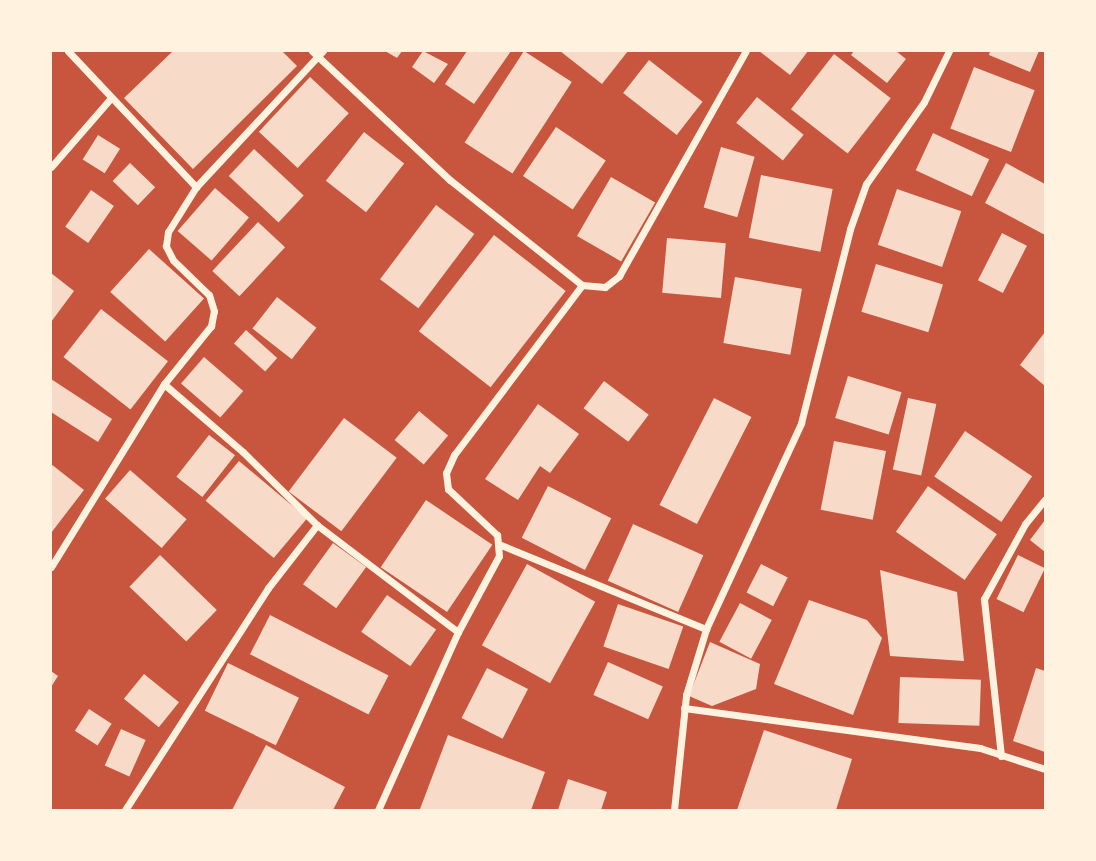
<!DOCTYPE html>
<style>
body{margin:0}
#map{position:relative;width:1096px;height:861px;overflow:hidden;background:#c8553d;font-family:"Noto Serif",serif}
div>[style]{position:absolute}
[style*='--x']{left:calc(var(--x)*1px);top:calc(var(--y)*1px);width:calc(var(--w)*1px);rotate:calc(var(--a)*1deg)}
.building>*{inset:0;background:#f7dbc8;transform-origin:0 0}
.minor>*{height:7px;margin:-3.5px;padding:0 3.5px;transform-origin:3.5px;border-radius:3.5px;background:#fff3e0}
span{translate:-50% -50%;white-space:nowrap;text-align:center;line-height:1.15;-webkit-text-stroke:5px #fff3e0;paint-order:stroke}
.frame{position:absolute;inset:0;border:52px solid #fff3e0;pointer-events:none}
</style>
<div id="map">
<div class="building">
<i style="clip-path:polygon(173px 51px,282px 51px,297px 66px,193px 169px,124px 98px)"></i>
<i style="clip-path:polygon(385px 51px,402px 51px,397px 58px)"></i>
<i style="clip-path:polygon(423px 51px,448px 64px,434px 83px,412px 67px)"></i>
<i style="clip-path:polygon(467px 51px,511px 51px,474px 104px,445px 84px)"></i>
<i style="left:524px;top:51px;width:57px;height:109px;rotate:33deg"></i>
<i style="clip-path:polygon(560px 51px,628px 51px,602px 84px)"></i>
<i style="clip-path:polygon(759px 51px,808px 51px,790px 75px)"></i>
<i style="clip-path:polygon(854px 51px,896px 51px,906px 59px,887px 83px,851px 55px)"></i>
<i style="clip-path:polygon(990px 51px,1039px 51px,1030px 72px,989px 55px)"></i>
<i style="left:834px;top:54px;width:72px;height:70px;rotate:38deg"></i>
<i style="left:649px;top:60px;width:68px;height:42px;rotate:38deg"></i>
<i style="left:974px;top:67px;width:65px;height:66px;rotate:21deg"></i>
<i style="left:310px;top:77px;width:53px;height:75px;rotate:43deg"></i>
<i style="left:757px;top:97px;width:60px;height:33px;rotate:39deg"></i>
<i style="left:556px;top:127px;width:60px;height:59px;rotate:34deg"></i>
<i style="left:364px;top:132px;width:51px;height:62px;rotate:38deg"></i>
<i style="left:933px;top:133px;width:62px;height:41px;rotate:25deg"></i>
<i style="left:98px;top:135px;width:26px;height:29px;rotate:32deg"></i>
<i style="left:721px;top:147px;width:35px;height:63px;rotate:16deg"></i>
<i style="left:254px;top:149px;width:68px;height:37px;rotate:43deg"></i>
<i style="left:130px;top:163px;width:35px;height:25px;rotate:44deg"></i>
<i style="clip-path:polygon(1006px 163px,1045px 184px,1045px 235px,985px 203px)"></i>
<i style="left:761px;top:175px;width:73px;height:64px;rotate:11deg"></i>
<i style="left:611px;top:177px;width:51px;height:68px;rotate:30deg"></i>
<i style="left:215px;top:188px;width:45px;height:57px;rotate:41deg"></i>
<i style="left:897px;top:189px;width:68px;height:59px;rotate:19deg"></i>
<i style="left:91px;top:190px;width:28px;height:45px;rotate:35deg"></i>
<i style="left:436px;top:205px;width:48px;height:93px;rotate:37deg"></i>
<i style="left:258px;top:222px;width:37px;height:67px;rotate:43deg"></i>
<i style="left:1002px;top:233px;width:28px;height:53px;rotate:27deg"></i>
<i style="left:494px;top:235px;width:91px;height:122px;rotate:38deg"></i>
<i style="left:667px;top:238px;width:59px;height:55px;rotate:5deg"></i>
<i style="left:149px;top:249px;width:74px;height:58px;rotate:42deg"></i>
<i style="left:876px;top:264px;width:70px;height:50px;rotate:17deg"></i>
<i style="clip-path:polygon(51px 273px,74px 291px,51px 322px)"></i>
<i style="left:735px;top:277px;width:68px;height:67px;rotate:10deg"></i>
<i style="left:277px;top:297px;width:50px;height:40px;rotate:38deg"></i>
<i style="left:101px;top:309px;width:85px;height:61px;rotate:38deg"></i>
<i style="left:246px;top:330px;width:42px;height:18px;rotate:42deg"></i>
<i style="clip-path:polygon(1045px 332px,1045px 386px,1020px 365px)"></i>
<i style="left:204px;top:357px;width:52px;height:35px;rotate:41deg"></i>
<i style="left:848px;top:376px;width:56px;height:44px;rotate:17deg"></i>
<i style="clip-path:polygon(51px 379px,112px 419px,98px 442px,51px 412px)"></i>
<i style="left:604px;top:381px;width:56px;height:34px;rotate:37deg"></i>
<i style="left:714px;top:398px;width:42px;height:120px;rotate:27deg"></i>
<i style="left:908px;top:398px;width:29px;height:73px;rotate:12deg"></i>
<i style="clip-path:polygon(538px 404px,579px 434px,550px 473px,540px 466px,518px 500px,485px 479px)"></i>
<i style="left:419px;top:411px;width:38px;height:38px;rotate:40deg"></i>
<i style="left:344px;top:418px;width:66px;height:92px;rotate:37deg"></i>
<i style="left:965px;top:431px;width:81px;height:55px;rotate:34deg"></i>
<i style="left:209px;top:435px;width:33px;height:53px;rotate:38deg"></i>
<i style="left:834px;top:441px;width:53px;height:70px;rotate:11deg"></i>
<i style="left:239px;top:461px;width:89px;height:52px;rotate:40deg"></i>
<i style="clip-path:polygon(51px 464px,84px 490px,51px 533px)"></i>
<i style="left:130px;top:470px;width:75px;height:38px;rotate:41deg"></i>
<i style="left:548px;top:486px;width:71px;height:58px;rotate:27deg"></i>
<i style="left:928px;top:486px;width:84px;height:56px;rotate:35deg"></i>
<i style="left:426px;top:500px;width:80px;height:81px;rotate:34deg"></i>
<i style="clip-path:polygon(1045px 520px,1045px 552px,1030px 540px)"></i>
<i style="left:633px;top:524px;width:77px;height:62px;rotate:24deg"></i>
<i style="left:333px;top:543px;width:41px;height:51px;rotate:36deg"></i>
<i style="left:160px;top:555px;width:79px;height:44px;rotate:44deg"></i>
<i style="left:1018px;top:555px;width:30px;height:49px;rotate:26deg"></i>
<i style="left:527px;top:564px;width:78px;height:93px;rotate:29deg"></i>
<i style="left:761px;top:564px;width:30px;height:32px;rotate:27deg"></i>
<i style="clip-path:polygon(880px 570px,957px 592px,964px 661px,890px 656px)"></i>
<i style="left:387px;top:595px;width:60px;height:45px;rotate:35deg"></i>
<i style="clip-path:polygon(809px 600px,867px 620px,882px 638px,853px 715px,774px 684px)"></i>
<i style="left:740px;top:603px;width:36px;height:44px;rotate:28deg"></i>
<i style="left:618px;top:604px;width:69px;height:45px;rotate:19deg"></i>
<i style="left:270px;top:615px;width:133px;height:44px;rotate:27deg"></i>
<i style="clip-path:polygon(710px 642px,760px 664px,756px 689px,712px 706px,689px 696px)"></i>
<i style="left:608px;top:662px;width:60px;height:36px;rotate:24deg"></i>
<i style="left:228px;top:663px;width:79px;height:53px;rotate:26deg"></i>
<i style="left:487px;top:668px;width:46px;height:56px;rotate:27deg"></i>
<i style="clip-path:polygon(1036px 668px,1045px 671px,1045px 752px,1013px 741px)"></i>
<i style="clip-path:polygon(51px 671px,58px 676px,51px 687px)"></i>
<i style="left:144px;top:674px;width:45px;height:32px;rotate:39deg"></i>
<i style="left:900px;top:677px;width:81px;height:46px;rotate:2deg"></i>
<i style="left:89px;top:709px;width:27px;height:26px;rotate:33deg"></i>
<i style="left:121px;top:729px;width:27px;height:40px;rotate:24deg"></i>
<i style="clip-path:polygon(764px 730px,852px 759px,836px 810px,737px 810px)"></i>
<i style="clip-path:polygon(448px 735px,545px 772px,531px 810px,420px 809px)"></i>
<i style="clip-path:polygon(266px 745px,345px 787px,333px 810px,232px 810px)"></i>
<i style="clip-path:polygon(568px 779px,607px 792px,601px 810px,558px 810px)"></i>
</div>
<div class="minor">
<i style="--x:68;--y:51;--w:187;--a:46.7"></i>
<i style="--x:312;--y:51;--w:189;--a:43.1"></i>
<i style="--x:450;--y:180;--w:169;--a:38.5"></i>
<i style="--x:51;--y:167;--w:91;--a:-49"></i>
<i style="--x:164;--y:384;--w:104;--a:40.7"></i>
<i style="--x:243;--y:452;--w:104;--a:44.6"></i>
<i style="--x:317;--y:525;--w:177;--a:37.2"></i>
<i style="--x:501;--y:545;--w:222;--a:22.3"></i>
<i style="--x:51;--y:567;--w:215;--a:-58.3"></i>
<i style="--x:164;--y:384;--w:75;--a:-51"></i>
<i style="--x:211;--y:326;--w:15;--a:-79"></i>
<i style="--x:214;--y:311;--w:17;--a:-107"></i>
<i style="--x:209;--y:295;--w:50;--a:-135.8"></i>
<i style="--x:173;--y:260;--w:16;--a:-117"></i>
<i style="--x:166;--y:246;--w:14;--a:-82"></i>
<i style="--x:168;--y:232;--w:53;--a:-58.1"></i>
<i style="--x:196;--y:187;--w:186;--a:-47"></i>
<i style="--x:684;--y:708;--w:299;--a:7.7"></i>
<i style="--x:980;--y:748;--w:68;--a:17.9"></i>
<i style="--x:1001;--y:756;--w:158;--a:-96.2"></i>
<i style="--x:984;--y:599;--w:85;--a:-61.3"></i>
<i style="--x:1025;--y:524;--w:32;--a:-51"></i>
<i style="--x:125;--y:810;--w:264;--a:-57.2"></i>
<i style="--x:268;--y:588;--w:80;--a:-52.1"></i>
<i style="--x:378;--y:810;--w:195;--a:-65.8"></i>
<i style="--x:458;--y:632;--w:86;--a:-61.7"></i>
<i style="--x:499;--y:556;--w:21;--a:-95"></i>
<i style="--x:497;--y:535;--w:67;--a:-136.8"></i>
<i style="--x:448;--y:489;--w:16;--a:-97"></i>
<i style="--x:446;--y:473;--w:20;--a:-66"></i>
<i style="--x:454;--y:455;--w:213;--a:-53"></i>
<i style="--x:582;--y:285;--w:23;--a:5"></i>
<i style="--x:605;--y:287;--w:18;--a:-38"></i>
<i style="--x:619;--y:276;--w:258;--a:-60.6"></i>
<i style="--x:674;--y:810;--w:116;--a:-84"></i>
<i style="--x:686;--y:695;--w:69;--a:-73.1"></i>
<i style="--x:706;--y:629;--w:227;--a:-65.2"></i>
<i style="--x:801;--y:423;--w:200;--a:-75.8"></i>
<i style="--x:850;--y:229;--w:48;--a:-70.4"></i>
<i style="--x:866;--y:184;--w:100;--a:-54.7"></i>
<i style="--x:924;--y:102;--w:57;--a:-63.9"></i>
</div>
<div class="frame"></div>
</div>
